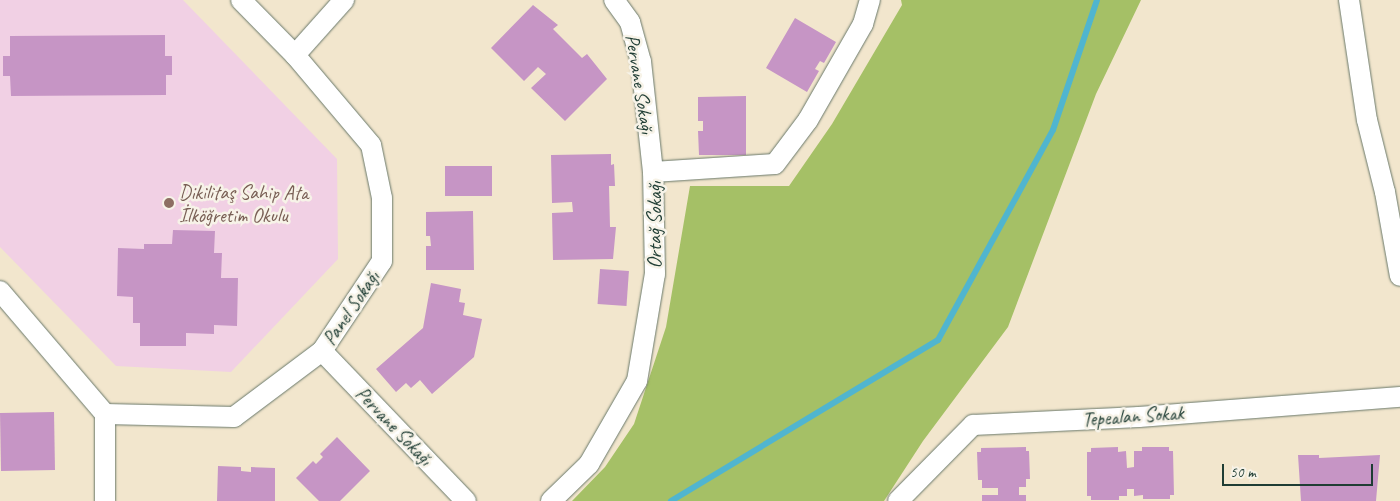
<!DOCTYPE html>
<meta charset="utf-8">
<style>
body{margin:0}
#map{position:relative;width:1400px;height:501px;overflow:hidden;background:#f2e6cd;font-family:Caveat,sans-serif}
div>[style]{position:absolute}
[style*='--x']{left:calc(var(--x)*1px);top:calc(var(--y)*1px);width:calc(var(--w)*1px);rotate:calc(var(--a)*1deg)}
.built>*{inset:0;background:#f1d0e4}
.green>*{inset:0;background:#a5c066}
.stream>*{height:6px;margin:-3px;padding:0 3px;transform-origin:3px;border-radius:3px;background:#50b5cf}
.building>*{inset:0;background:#c695c5;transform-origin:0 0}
.roads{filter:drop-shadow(0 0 1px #69786a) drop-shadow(0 0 1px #69786a)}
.minor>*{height:20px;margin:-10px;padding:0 10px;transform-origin:10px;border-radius:10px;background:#fff}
.dots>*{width:14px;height:14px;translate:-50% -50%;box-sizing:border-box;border:2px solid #f7f3e8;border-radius:50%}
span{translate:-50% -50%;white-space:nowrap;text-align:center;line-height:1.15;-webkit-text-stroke:5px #f7f3e8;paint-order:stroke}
.street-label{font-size:20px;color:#1f3d34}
.education-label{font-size:20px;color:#785e54}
.left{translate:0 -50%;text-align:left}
.scale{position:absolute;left:1222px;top:464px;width:151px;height:22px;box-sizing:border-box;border:2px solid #1f3d34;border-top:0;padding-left:6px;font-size:15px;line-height:18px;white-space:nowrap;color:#1f3d34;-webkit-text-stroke:4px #f7f3e8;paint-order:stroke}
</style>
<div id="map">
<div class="built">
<i style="clip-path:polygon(0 0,183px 0,337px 159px,338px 259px,231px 372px,116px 366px,0 247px)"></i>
</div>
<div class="green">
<i style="clip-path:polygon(901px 0,1141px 0,1096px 94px,1008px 327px,923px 441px,884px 501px,572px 501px,605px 467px,634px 424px,666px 327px,690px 186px,789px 186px,832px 124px,902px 5px)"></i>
</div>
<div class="stream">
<i style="--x:671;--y:501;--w:312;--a:-31.1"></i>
<i style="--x:938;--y:340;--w:239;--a:-61.3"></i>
<i style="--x:1053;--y:130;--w:137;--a:-71.3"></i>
</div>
<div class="building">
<i style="clip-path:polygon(533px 5px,558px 25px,553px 29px,582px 58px,587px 54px,607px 79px,565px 121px,531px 88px,546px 74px,538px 67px,524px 81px,491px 48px)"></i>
<i style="clip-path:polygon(795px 18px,836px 42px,824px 63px,820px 61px,815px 69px,819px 71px,807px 92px,766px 68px)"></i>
<i style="clip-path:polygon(165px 35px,165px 56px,172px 56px,172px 75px,166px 75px,166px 95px,11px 96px,10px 76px,3px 76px,3px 56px,10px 56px,10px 36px)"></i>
<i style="clip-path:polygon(746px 96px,746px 155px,699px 155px,698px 131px,703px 131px,703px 121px,698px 121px,698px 97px)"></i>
<i style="clip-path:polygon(611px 154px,611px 165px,614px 164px,615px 186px,609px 186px,610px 227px,616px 227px,613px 259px,553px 260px,552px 213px,573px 212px,572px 202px,552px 203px,551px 155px)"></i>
<i style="left:445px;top:166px;width:47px;height:30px"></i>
<i style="clip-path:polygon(473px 211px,474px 270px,426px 270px,426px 246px,431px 246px,430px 236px,426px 236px,426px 212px)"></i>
<i style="clip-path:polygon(173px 230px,215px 231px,214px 253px,222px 253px,221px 278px,238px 278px,237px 326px,214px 325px,214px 334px,186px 333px,186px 346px,140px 346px,140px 323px,133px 323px,133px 297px,117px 296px,118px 248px,144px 249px,144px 244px,172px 244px)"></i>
<i style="left:600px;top:269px;width:29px;height:35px;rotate:4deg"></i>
<i style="clip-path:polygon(431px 283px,461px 289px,459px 302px,465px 303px,463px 315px,482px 319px,474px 357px,432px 394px,420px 380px,411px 388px,406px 383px,396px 392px,376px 369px,423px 328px)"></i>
<i style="left:54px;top:412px;width:58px;height:54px;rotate:89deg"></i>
<i style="clip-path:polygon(337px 437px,370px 471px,340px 501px,319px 501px,296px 478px,313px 461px,316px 464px,323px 457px,320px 454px)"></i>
<i style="clip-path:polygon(1026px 447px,1026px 451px,1029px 451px,1030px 479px,1026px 479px,1026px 487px,1019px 487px,1019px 495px,1026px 495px,1026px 501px,982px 501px,982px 495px,998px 495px,998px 488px,982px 488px,982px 480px,978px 480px,977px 452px,981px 452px,981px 448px)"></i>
<i style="clip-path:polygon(1118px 447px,1118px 452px,1126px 451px,1127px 468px,1134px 467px,1134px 451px,1142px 451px,1142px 447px,1169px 447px,1169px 451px,1173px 451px,1174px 495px,1170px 495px,1170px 499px,1143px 499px,1143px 495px,1134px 496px,1134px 489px,1127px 489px,1127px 496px,1119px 496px,1119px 500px,1091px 500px,1091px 496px,1087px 496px,1087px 452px,1091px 452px,1091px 448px)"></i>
<i style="clip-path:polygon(1298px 455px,1319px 455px,1319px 458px,1380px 455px,1376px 501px,1301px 501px)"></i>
<i style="clip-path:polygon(218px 466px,241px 467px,241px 471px,251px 472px,251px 467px,275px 468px,275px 501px,217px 501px)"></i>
</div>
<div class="roads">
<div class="minor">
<i style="--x:1349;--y:0;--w:121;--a:81.5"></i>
<i style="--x:1367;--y:120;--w:74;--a:76"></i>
<i style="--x:1385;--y:192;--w:85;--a:79.9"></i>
<i style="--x:295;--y:55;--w:74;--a:-48.3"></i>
<i style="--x:653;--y:172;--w:122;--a:-3.8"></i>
<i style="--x:775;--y:164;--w:55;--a:-53.1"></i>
<i style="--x:808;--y:120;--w:111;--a:-60.2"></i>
<i style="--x:863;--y:24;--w:25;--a:-74"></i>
<i style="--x:0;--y:291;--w:162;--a:49.5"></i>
<i style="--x:322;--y:351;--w:208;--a:46.2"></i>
<i style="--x:105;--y:414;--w:129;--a:1.3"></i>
<i style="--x:234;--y:417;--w:110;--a:-36.9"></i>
<i style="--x:322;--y:351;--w:108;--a:-56.3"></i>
<i style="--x:382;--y:261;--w:63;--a:-90"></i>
<i style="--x:382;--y:198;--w:54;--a:-101.7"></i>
<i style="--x:371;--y:145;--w:118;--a:-130.2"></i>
<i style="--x:295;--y:55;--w:77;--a:-134.5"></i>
<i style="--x:105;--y:501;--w:87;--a:-90"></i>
<i style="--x:551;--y:501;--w:53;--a:-44.2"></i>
<i style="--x:589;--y:464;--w:96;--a:-60"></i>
<i style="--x:637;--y:381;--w:109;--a:-80.5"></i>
<i style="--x:655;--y:274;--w:102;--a:-91.1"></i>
<i style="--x:653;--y:172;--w:111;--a:-96.2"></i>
<i style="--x:641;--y:62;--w:41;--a:-105.4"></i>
<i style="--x:630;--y:22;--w:27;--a:-126"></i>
<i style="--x:898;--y:501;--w:107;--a:-45.4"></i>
<i style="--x:973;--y:425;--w:166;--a:-2.8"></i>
<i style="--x:1139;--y:417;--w:262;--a:-4.4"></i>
</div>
</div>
<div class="dots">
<i style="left:169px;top:203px;background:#8d6e63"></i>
</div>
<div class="street-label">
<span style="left:640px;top:84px;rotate:81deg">Pervane Sokağı</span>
<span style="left:654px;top:225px;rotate:-90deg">Ortağ Sokağı</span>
<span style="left:351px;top:308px;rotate:-56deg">Panel Sokağı</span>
<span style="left:1133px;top:416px;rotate:-4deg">Tepealan Sokak</span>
<span style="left:394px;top:426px;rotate:46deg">Pervane Sokağı</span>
</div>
<div class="education-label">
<span class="left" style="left:179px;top:204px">Dikilitaş Sahip Ata<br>İlköğretim Okulu</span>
</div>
<div class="scale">50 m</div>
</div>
